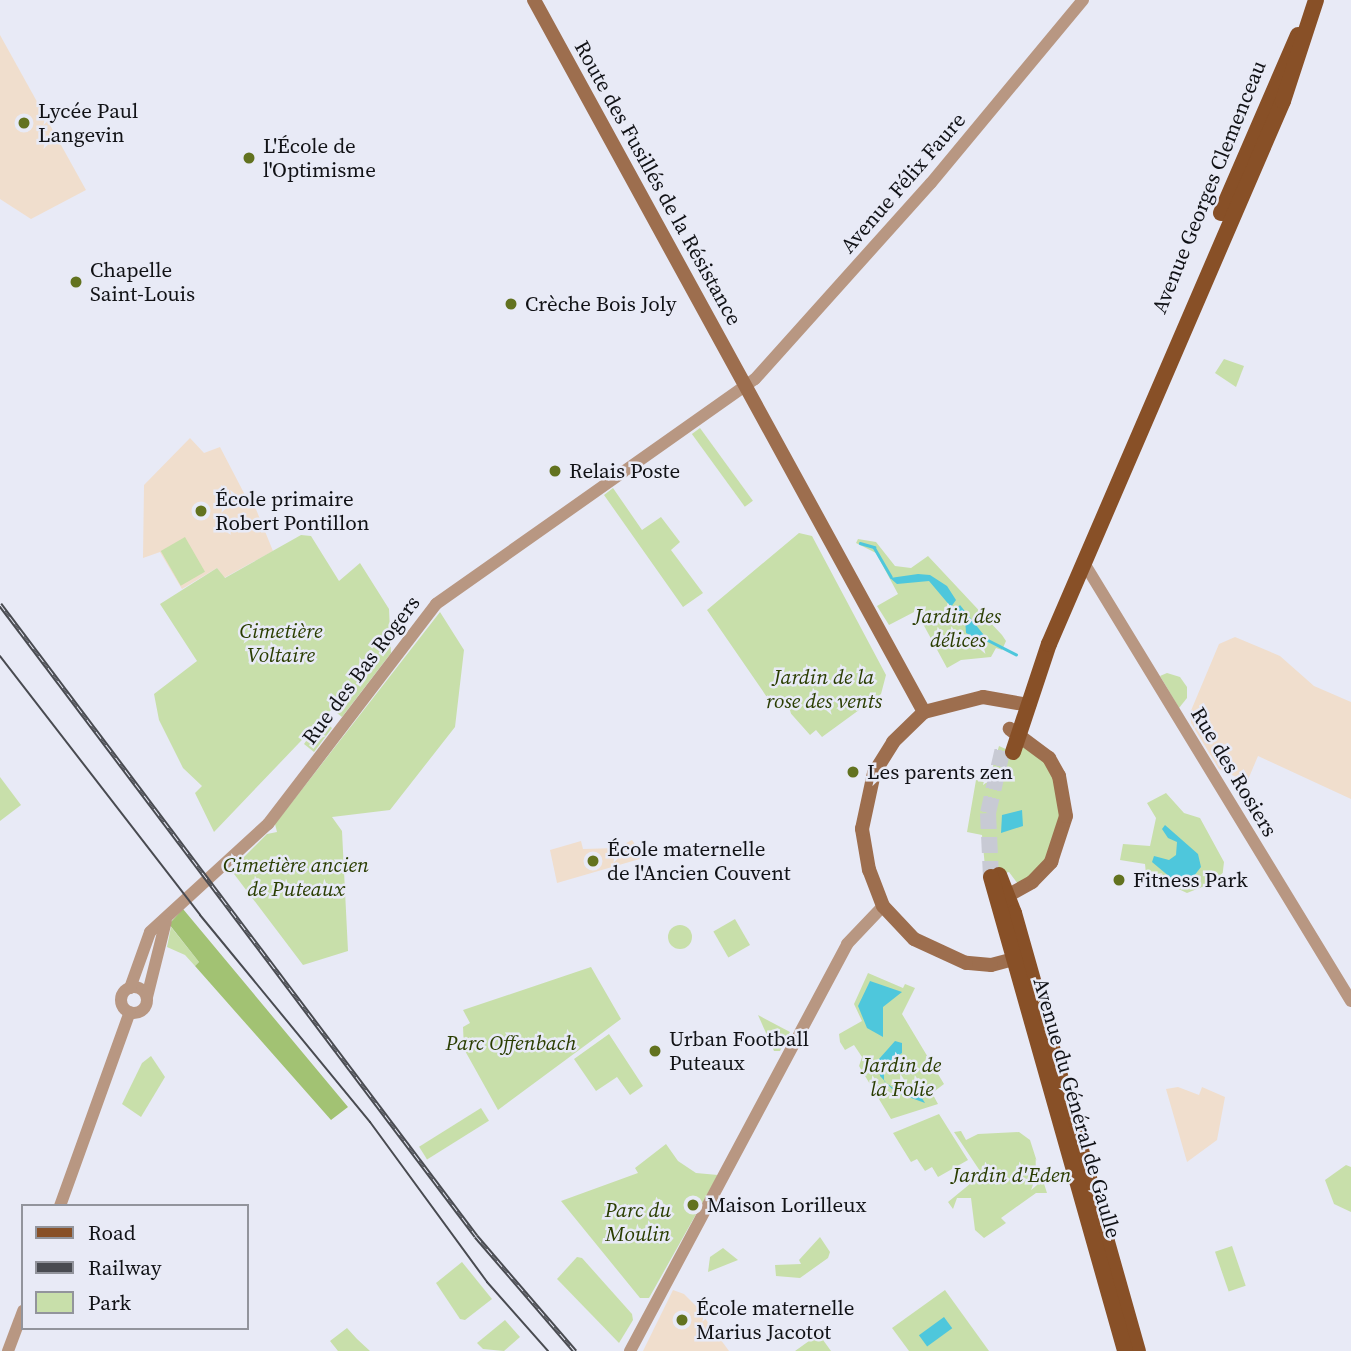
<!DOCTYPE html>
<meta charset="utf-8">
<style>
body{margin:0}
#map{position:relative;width:1351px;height:1351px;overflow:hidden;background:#e8eaf6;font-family:"Source Serif 4",serif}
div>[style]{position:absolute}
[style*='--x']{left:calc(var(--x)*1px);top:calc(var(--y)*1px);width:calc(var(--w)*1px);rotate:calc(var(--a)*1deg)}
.education>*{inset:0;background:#f0decd}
.green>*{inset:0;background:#c8dfaa;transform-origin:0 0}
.round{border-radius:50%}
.forest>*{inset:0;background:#a2c273}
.water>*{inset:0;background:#4ec7dc;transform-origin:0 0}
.stream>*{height:2.5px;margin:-1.25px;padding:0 1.25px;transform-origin:1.25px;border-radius:1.25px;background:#4ec7dc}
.primary-tunnel>*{height:16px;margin-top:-8px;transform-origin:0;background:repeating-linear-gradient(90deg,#c8cad4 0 16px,transparent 0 24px)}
.tertiary>*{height:12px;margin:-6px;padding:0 6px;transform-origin:6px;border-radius:6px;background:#b89782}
.tertiary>.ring{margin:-6px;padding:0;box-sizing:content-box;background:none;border:12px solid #b89782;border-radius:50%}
.secondary>*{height:14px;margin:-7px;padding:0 7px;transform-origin:7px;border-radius:7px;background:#9d6e4e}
.primary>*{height:16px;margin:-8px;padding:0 8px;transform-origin:8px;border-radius:8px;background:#885027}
.tram>*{height:2px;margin:-1px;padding:0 1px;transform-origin:1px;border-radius:1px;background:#494b51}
.rail>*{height:5px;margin-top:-2.5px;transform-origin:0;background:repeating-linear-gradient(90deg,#e8eaf6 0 8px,#494b51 0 16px);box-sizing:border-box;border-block:2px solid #494b51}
.dots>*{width:19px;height:19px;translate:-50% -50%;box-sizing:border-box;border:4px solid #e8eaf6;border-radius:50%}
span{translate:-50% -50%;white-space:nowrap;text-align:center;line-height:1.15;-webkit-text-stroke:5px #e8eaf6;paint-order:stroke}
.poi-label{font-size:21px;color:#111216}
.left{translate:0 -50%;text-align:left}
.street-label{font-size:21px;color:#111216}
.park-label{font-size:21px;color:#2a3d01;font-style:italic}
.legend{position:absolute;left:21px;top:1204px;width:228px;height:126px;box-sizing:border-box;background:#e8eaf6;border:2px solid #92949c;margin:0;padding:9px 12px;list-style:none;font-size:21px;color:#111216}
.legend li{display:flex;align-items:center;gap:14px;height:35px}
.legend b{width:35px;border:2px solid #92949c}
</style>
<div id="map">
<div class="education">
<i style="clip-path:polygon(0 35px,86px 190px,31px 219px,0 199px)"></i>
<i style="clip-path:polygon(190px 438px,204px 453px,220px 447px,245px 495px,249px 492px,273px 551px,224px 578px,217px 568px,182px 589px,160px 552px,143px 558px,144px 485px)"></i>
<i style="clip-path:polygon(1235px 637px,1280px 656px,1314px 686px,1351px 702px,1351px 799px,1258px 756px,1247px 782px,1219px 769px,1191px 723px,1190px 713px,1219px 644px)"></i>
<i style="clip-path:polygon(632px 840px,636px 846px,646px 843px,650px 856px,557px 883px,550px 850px,581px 841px,583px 849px,617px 848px)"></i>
<i style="clip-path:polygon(1178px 1087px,1199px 1095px,1202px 1087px,1225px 1097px,1217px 1140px,1187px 1162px,1166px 1089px)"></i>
<i style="clip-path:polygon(673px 1290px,684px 1294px,696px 1306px,729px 1351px,643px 1351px)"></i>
</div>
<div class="green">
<i style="clip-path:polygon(1224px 359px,1244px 366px,1236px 387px,1215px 373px)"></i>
<i style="left:700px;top:428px;width:90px;height:10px;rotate:54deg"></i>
<i style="clip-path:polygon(613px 488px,642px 530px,661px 517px,680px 542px,671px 550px,703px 593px,683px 607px,604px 495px)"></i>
<i style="clip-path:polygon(799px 533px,812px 536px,886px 675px,881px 694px,822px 737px,816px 730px,810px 735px,778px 699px,771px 703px,707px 610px)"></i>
<i style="clip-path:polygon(301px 535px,311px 536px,339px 581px,360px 563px,389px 609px,391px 653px,342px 717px,332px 709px,322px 719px,332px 728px,314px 752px,304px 744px,320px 721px,214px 832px,195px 793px,202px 786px,183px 768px,159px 720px,154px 694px,197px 661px,160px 604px,217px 568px,225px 578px)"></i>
<i style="left:185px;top:537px;width:40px;height:28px;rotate:60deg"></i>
<i style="clip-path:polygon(858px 539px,876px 542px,895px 566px,911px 568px,928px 556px,1002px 635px,1006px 641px,1002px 650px,996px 648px,991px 657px,961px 660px,947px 668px,916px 611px,889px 625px,877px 606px,898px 594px,876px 553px,856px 543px)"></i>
<i style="clip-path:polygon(440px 612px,464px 650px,455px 727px,390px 810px,332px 817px,342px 831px,348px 951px,303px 965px,231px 870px,267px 834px,277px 832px,275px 824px)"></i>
<i style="clip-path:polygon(1167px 673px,1180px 677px,1187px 687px,1187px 698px,1179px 708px,1160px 676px)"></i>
<i style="clip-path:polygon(1023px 743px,1052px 769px,1063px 810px,1047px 863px,1018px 884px,1009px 872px,986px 878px,982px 835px,967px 832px,976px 780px,988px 783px,999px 746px,1017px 754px)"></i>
<i style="clip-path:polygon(0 777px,21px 805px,0 821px)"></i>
<i style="clip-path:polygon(1166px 793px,1184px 813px,1200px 818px,1224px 862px,1222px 879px,1187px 893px,1146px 874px,1145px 864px,1120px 860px,1123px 844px,1150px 846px,1156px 818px,1147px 803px)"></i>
<i style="left:735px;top:919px;width:30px;height:25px;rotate:60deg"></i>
<i class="round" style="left:668px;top:925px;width:24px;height:24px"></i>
<i style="clip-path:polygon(171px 927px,199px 962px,195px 966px,185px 955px,167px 947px)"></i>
<i style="clip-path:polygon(591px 967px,621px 1019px,498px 1110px,464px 1049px,463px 1027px,470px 1023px,463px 1010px)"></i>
<i style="clip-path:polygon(868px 973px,903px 988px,905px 984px,915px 988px,902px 1014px,944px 1084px,932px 1093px,938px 1104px,891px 1119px,859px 1066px,862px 1057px,854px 1045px,845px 1050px,840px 1042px,839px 1034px,862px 1021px,854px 1004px)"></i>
<i style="clip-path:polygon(758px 1015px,790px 1032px,780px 1051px,774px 1051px)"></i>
<i style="clip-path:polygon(609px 1034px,643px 1086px,630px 1095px,617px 1077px,596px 1091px,574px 1059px)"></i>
<i style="clip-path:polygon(151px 1056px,165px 1077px,141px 1117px,122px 1104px,142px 1063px)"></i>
<i style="left:481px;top:1108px;width:15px;height:73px;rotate:58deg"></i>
<i style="clip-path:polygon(939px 1114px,968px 1160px,938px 1177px,932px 1167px,925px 1171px,917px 1159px,911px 1162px,893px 1133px)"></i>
<i style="clip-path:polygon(961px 1131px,966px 1140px,978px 1134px,1019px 1132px,1030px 1140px,1047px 1193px,1036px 1193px,1001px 1218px,1006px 1223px,984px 1238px,975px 1230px,971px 1198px,957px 1198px,953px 1209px,948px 1202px,982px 1174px,954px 1132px)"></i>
<i style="clip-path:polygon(666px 1144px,678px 1161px,696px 1173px,718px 1175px,649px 1298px,640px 1298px,561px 1201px,638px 1173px,635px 1168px)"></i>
<i style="clip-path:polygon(1346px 1165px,1351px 1167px,1351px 1212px,1334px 1204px,1325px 1180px)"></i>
<i style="clip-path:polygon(820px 1237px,830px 1252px,828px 1258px,800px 1278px,776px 1276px,775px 1265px,801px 1264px,799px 1260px)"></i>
<i style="left:1232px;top:1246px;width:42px;height:18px;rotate:71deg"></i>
<i style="clip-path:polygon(723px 1248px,738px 1260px,708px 1272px,710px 1257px)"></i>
<i style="clip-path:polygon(577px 1257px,582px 1258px,632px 1314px,633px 1320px,619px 1343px,557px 1279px)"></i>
<i style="clip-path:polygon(462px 1262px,492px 1299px,465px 1320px,460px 1319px,436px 1283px)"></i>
<i style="clip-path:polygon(945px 1290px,989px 1351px,909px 1351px,892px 1328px)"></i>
<i style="clip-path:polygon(505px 1320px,520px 1337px,504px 1351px,483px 1349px,477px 1343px)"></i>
<i style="clip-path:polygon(347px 1328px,357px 1339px,370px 1351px,338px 1351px,330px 1341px)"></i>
<i style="clip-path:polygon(818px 1333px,831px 1351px,795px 1351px,809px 1341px)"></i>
</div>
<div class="forest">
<i style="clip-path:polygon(183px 909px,348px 1107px,331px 1120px,195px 966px,199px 962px,169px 924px)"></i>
</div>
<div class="water">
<i style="clip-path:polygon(918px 574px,930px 575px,947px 586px,956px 600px,951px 607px,929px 581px,897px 584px,890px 578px)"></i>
<i style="clip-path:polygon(960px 605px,987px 639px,984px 642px,966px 633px,965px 618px,956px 609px)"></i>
<i style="clip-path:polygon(1022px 810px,1023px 826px,1001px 833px,1002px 815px)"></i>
<i style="clip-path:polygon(1165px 825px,1198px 854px,1201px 867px,1190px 881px,1171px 878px,1152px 862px,1154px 856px,1169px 860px,1176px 855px,1177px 842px,1168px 838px,1162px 829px)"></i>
<i style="clip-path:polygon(870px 981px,902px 992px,883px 1007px,883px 1037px,867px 1028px,858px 1006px)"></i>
<i style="clip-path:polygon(895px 1041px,902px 1043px,902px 1053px,884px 1066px,884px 1081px,897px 1091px,920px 1095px,925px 1103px,895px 1092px,880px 1076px,879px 1059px)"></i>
<i style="left:944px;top:1317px;width:14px;height:31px;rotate:54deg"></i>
</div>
<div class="stream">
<i style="--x:860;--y:543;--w:15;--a:16"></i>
<i style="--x:874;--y:547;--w:34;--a:60"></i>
<i style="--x:984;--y:638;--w:36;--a:27"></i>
</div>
<div class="primary-tunnel">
<i style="--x:991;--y:877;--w:64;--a:-92.7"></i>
<i style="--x:988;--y:813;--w:67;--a:-77"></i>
</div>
<div class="tertiary">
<i style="--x:1084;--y:563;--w:513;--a:58.63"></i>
<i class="ring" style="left:121px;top:987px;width:14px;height:14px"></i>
<i style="--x:130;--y:988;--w:59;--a:-70.3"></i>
<i style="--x:150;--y:932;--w:160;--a:-42.5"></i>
<i style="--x:268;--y:824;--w:277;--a:-52.6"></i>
<i style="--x:436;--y:604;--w:390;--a:-35.2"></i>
<i style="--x:755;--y:379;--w:263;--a:-48.1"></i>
<i style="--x:931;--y:183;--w:238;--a:-50.3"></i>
<i style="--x:147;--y:997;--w:78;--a:-76"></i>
<i style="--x:60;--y:1206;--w:206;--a:-70.2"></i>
<i style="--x:8;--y:1351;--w:43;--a:-69.4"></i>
<i style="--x:630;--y:1351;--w:461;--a:-61.9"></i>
<i style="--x:847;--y:944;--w:52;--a:-46.5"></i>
</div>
<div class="secondary">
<i style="--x:534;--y:0;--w:812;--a:61.29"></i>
<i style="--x:1007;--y:896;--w:29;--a:-29"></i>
<i style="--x:1032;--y:882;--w:28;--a:-46"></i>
<i style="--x:1051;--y:862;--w:48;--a:-71.9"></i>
<i style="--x:1066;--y:816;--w:41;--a:-99.9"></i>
<i style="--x:1059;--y:776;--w:21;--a:-119"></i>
<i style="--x:1049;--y:758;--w:49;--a:-143.4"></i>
<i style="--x:1025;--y:956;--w:35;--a:165"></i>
<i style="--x:991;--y:965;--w:25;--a:-175"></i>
<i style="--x:966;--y:963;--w:57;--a:-155.2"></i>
<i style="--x:914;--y:939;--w:45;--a:-133.2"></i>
<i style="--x:883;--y:906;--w:39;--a:-111"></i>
<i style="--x:869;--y:870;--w:42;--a:-99.7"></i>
<i style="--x:862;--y:829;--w:57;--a:-77.9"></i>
<i style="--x:874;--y:773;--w:36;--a:-58"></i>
<i style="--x:893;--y:742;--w:43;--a:-44.1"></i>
<i style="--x:924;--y:712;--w:61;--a:-14.3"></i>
<i style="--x:983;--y:697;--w:47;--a:9.9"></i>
</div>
<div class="primary">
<i style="--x:1221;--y:213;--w:194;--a:-66.6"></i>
<i style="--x:1013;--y:752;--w:114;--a:-71.6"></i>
<i style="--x:1049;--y:644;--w:591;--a:-66.69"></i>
<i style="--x:1283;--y:101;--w:106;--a:-71.9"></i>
<i style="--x:999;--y:875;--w:41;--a:68.5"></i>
<i style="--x:1014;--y:913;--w:455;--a:74.2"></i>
<i style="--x:991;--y:877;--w:493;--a:74.2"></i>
</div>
<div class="tram">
<i style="--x:0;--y:656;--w:327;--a:52.3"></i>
<i style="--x:200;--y:915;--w:268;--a:50.6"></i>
<i style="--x:370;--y:1122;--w:198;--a:53.8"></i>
<i style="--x:487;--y:1282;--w:92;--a:48.5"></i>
</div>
<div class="rail">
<i style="--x:0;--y:604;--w:791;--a:53.01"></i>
<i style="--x:476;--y:1236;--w:152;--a:49.3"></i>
</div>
<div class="dots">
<i style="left:24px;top:123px;background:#62721f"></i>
<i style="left:249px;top:158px;background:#62721f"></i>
<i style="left:76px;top:282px;background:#62721f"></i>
<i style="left:511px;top:304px;background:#62721f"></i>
<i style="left:555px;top:471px;background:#62721f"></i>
<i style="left:201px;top:511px;background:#62721f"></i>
<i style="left:853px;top:772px;background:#62721f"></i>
<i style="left:593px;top:861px;background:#62721f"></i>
<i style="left:1119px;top:880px;background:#62721f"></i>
<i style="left:655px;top:1051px;background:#62721f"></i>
<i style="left:693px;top:1205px;background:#62721f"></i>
<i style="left:682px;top:1320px;background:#62721f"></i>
</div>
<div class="poi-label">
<span class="left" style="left:38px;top:123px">Lycée Paul<br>Langevin</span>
<span class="left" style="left:263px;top:158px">L'École de<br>l'Optimisme</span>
<span class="left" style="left:90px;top:282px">Chapelle<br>Saint-Louis</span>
<span class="left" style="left:525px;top:304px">Crèche Bois Joly</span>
<span class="left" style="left:569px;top:471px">Relais Poste</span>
<span class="left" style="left:215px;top:511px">École primaire<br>Robert Pontillon</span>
<span class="left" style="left:867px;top:772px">Les parents zen</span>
<span class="left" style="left:607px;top:861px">École maternelle<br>de l'Ancien Couvent</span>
<span class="left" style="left:1133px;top:880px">Fitness Park</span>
<span class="left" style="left:669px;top:1051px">Urban Football<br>Puteaux</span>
<span class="left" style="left:707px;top:1205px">Maison Lorilleux</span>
<span class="left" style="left:696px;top:1320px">École maternelle<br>Marius Jacotot</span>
</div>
<div class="street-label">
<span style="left:658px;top:183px;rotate:61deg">Route des Fusillés de la Résistance</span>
<span style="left:903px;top:183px;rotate:-49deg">Avenue Félix Faure</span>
<span style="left:1209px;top:187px;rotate:-68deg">Avenue Georges Clemenceau</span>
<span style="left:361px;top:670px;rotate:-53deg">Rue des Bas Rogers</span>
<span style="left:1234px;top:772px;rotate:59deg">Rue des Rosiers</span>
<span style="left:1077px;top:1108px;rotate:74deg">Avenue du Général de Gaulle</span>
</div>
<div class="park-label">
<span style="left:958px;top:628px">Jardin des<br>délices</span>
<span style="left:281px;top:643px">Cimetière<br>Voltaire</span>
<span style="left:824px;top:689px">Jardin de la<br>rose des vents</span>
<span style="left:296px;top:877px">Cimetière ancien<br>de Puteaux</span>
<span style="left:511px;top:1043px">Parc Offenbach</span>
<span style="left:902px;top:1077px">Jardin de<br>la Folie</span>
<span style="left:1012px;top:1175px">Jardin d'Eden</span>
<span style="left:638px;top:1222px">Parc du<br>Moulin</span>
</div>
<ul class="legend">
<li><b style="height:9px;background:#885027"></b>Road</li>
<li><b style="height:9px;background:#494b51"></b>Railway</li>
<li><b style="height:19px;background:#c8dfaa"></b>Park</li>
</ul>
</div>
